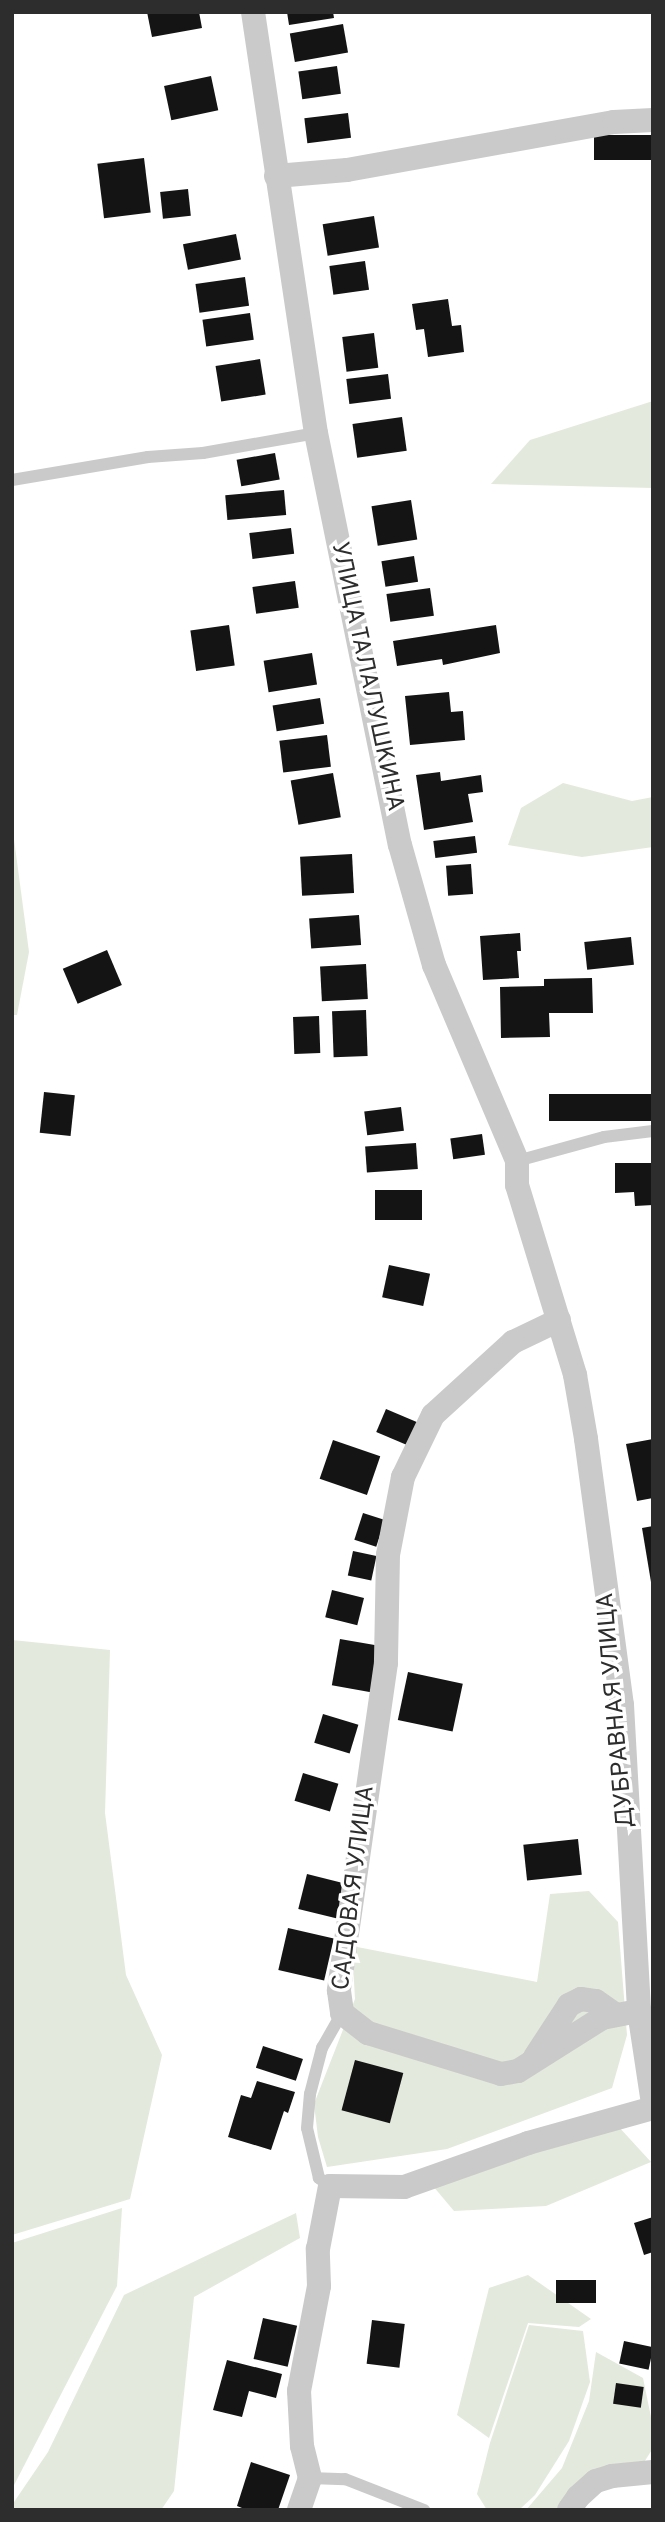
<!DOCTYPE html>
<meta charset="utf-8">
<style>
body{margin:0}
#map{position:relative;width:665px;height:2522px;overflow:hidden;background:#fff;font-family:Overpass,sans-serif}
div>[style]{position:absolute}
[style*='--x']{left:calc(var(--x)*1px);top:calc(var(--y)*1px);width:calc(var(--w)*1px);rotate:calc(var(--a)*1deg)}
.green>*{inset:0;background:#e3e9dc}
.building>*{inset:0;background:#141414;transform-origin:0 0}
.service>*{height:12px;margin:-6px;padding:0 6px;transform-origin:6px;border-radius:6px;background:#cacaca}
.minor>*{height:24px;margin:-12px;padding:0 12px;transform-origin:12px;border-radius:12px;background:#cacaca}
span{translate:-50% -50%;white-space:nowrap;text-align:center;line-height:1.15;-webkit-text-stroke:7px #fff;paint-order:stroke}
.street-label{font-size:24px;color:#2d2d2d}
.frame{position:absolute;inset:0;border:14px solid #2d2d2d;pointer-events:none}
</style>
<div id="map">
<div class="green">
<i style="clip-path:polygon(653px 401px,653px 488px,491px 484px,530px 440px)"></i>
<i style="clip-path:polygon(563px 783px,632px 801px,653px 797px,653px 847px,582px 857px,508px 845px,521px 808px)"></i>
<i style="clip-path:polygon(12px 824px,29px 952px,17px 1015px,12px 1015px)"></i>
<i style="clip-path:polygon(12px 1640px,110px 1650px,105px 1813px,126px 1975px,162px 2055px,130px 2199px,12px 2235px)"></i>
<i style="clip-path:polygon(589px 1891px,618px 1922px,627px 2035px,612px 2088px,447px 2149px,327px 2167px,318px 2137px,314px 2104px,355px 1999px,352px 1946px,537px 1982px,550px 1894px)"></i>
<i style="clip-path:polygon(618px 2126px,651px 2162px,546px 2206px,454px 2211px,433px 2186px)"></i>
<i style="clip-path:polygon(122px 2208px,117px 2286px,12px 2489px,12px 2243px)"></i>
<i style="clip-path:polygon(296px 2213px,300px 2238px,194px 2297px,174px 2491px,161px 2510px,12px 2510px,12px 2505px,48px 2452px,124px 2295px)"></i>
<i style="clip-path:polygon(528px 2275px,591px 2319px,579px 2327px,528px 2323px,489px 2438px,457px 2415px,489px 2288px)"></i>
<i style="clip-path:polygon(529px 2325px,583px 2331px,590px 2382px,569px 2441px,535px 2495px,519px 2510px,487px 2510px,477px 2494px,490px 2443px)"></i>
<i style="clip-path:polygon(596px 2352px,643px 2378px,653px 2427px,653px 2448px,643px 2464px,558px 2510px,526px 2510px,562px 2468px,589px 2401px)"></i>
</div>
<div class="building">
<i style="clip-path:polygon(147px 12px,199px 12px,202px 28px,152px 37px)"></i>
<i style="clip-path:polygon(287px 12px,333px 12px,334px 18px,289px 25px)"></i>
<i style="left:343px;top:24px;width:29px;height:54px;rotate:80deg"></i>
<i style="left:337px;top:66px;width:28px;height:39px;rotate:82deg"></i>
<i style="left:211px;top:76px;width:35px;height:48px;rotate:78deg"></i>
<i style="left:348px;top:113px;width:25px;height:44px;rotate:83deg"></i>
<i style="left:653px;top:135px;width:25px;height:59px;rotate:90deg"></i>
<i style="left:144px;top:158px;width:55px;height:47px;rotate:83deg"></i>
<i style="left:188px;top:189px;width:27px;height:28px;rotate:84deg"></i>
<i style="left:374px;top:216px;width:32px;height:52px;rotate:81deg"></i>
<i style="left:236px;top:234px;width:26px;height:54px;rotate:79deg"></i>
<i style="left:365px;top:261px;width:29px;height:36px;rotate:82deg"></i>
<i style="left:245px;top:277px;width:29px;height:50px;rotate:82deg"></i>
<i style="clip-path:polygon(448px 299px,452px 326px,461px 325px,464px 352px,428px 357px,424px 329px,416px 330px,412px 304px)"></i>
<i style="left:250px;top:313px;width:27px;height:48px;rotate:82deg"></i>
<i style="left:374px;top:333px;width:35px;height:32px;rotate:83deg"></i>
<i style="left:260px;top:359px;width:36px;height:45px;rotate:81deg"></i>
<i style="left:388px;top:374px;width:25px;height:42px;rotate:83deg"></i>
<i style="left:402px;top:417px;width:34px;height:50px;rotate:82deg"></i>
<i style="left:275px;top:453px;width:27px;height:39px;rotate:80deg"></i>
<i style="left:284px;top:490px;width:25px;height:59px;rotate:85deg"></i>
<i style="left:411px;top:500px;width:40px;height:40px;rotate:81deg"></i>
<i style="left:291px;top:528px;width:26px;height:42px;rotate:83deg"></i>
<i style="left:414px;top:556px;width:26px;height:33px;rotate:81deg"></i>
<i style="left:295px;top:581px;width:27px;height:43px;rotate:82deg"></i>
<i style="left:430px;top:588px;width:28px;height:44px;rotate:82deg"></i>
<i style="left:229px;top:625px;width:41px;height:39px;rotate:82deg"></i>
<i style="clip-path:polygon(496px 625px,500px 653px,443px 665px,442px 659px,397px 666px,393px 641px)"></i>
<i style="left:312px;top:653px;width:32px;height:49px;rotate:81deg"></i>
<i style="clip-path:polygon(449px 692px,451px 712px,463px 711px,465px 740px,410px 745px,405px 696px)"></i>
<i style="left:320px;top:698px;width:26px;height:48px;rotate:81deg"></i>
<i style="left:327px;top:735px;width:32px;height:48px;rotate:83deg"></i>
<i style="clip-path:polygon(440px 772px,441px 781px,481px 775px,483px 792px,468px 794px,473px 822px,424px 830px,416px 775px)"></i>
<i style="left:333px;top:773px;width:45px;height:43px;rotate:80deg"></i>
<i style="left:475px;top:836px;width:17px;height:42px;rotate:83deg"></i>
<i style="left:352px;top:854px;width:39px;height:52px;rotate:87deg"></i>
<i style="left:471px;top:864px;width:30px;height:25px;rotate:86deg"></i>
<i style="left:359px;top:915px;width:30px;height:50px;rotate:86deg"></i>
<i style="clip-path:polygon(520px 933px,521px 951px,517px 951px,519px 978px,483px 980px,480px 936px)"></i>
<i style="left:631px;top:937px;width:28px;height:47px;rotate:84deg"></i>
<i style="left:107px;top:950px;width:38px;height:48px;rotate:67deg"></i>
<i style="left:366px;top:964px;width:35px;height:46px;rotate:87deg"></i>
<i style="clip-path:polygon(592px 978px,593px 1013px,549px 1013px,550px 1037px,501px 1038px,500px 987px,544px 986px,544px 979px)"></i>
<i style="left:366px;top:1010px;width:46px;height:34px;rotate:88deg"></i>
<i style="left:319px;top:1016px;width:37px;height:26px;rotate:88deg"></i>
<i style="left:44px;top:1092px;width:31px;height:41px;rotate:6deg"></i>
<i style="left:653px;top:1094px;width:27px;height:104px;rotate:90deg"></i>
<i style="left:401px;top:1107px;width:24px;height:37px;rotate:83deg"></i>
<i style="left:482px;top:1134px;width:21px;height:32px;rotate:82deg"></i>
<i style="left:416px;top:1143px;width:26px;height:51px;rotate:86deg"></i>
<i style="clip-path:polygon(615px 1163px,653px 1163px,653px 1205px,635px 1206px,634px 1192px,615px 1193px)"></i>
<i style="left:375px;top:1190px;width:47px;height:30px"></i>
<i style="left:389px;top:1265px;width:42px;height:33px;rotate:12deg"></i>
<i style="left:386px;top:1409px;width:34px;height:25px;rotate:23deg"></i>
<i style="clip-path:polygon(653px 1439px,653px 1498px,637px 1501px,626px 1444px)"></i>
<i style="left:333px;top:1440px;width:50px;height:41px;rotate:19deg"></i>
<i style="left:363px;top:1513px;width:23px;height:28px;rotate:18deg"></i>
<i style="clip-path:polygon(653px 1526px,653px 1581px,651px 1582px,642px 1528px)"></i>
<i style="left:353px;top:1551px;width:24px;height:25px;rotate:12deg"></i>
<i style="left:332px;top:1590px;width:33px;height:28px;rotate:14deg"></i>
<i style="left:340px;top:1639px;width:41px;height:47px;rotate:10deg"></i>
<i style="left:408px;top:1672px;width:56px;height:49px;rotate:12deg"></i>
<i style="left:323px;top:1714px;width:37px;height:30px;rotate:17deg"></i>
<i style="left:303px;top:1773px;width:37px;height:29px;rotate:17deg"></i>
<i style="left:578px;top:1839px;width:36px;height:55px;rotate:84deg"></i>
<i style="left:307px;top:1874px;width:40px;height:36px;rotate:14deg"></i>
<i style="left:288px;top:1928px;width:47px;height:43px;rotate:13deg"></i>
<i style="left:263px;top:2046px;width:42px;height:23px;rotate:18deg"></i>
<i style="left:355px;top:2060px;width:50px;height:52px;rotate:15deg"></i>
<i style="clip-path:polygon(257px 2081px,295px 2092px,288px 2113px,284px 2111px,271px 2150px,228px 2137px,241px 2095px,251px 2098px)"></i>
<i style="clip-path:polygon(653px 2217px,653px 2252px,644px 2255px,634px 2223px)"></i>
<i style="left:596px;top:2280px;width:23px;height:40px;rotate:90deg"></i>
<i style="left:263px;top:2318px;width:35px;height:42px;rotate:13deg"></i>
<i style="left:372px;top:2320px;width:33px;height:44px;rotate:7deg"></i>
<i style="left:624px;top:2341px;width:30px;height:23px;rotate:12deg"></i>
<i style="clip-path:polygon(227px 2360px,282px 2374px,276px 2398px,249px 2391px,242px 2417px,213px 2410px)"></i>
<i style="left:616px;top:2383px;width:28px;height:21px;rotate:8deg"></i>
<i style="clip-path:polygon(251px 2462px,290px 2475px,278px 2510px,247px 2510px,237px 2506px)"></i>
</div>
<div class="service">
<i style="--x:12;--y:480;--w:138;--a:-9.6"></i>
<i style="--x:148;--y:457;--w:55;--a:-4.2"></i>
<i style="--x:203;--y:453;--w:115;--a:-10"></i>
<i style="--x:517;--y:1161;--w:90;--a:-15.4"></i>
<i style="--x:604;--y:1137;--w:49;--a:-7"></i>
<i style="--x:330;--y:2186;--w:14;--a:-144"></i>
<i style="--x:319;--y:2178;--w:51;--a:-103.5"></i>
<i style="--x:307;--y:2128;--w:34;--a:-85"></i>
<i style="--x:310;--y:2094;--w:48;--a:-75.4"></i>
<i style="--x:322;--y:2048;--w:40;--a:-60.3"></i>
<i style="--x:310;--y:2478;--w:35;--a:2"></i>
<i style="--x:345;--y:2479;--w:85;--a:21.4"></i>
</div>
<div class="minor">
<i style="--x:253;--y:12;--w:426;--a:81.5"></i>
<i style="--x:316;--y:433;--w:420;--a:78.5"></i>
<i style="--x:400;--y:845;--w:125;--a:74.2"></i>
<i style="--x:434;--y:965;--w:213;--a:67"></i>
<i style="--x:517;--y:1161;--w:24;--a:90"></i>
<i style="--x:517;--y:1185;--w:199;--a:73"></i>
<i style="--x:575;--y:1375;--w:65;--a:80.2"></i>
<i style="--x:586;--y:1439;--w:268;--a:82.3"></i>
<i style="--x:622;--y:1705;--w:306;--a:86.8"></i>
<i style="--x:639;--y:2011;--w:94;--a:81.4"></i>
<i style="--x:276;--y:176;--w:71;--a:-4.8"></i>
<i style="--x:347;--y:170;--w:271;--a:-10.2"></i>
<i style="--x:614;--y:122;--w:39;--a:-3"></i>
<i style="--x:559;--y:1320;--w:51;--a:154.4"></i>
<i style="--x:513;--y:1342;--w:108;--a:137.6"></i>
<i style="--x:433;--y:1415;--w:69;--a:115.8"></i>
<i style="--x:403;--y:1477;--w:79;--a:100.9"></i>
<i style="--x:388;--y:1555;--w:108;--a:91.1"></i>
<i style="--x:386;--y:1663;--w:331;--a:98.2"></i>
<i style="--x:339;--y:1991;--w:22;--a:82"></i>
<i style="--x:342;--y:2013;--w:33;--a:38"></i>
<i style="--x:368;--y:2033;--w:139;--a:17.1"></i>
<i style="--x:501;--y:2074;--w:17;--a:-10"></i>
<i style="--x:518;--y:2071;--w:99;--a:-32.2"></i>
<i style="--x:602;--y:2018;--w:38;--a:-11"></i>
<i style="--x:535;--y:2057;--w:62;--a:-56.8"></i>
<i style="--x:569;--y:2005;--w:13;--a:-27"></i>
<i style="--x:581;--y:1999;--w:15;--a:8"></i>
<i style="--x:596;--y:2001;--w:24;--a:35"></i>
<i style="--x:299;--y:2510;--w:34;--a:-71"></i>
<i style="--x:310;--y:2478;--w:33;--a:-104"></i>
<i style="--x:302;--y:2446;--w:55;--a:-93.1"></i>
<i style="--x:299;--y:2391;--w:107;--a:-79.2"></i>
<i style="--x:319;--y:2286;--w:37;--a:-92"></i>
<i style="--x:318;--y:2249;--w:64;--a:-79.2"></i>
<i style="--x:330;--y:2186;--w:74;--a:0.8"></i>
<i style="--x:404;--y:2187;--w:132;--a:-19.5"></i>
<i style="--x:528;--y:2143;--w:130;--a:-15.6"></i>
<i style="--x:569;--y:2510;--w:16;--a:-55"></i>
<i style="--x:578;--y:2497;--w:24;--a:-42"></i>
<i style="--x:596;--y:2481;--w:17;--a:-17"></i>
<i style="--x:612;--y:2476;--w:41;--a:-5.6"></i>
</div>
<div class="street-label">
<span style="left:366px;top:677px;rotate:78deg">УЛИЦА ТАЛАЛУШКИНА</span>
<span style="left:617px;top:1710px;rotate:-95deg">ДУБРАВНАЯ УЛИЦА</span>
<span style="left:355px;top:1888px;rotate:-83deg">САДОВАЯ УЛИЦА</span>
</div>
<div class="frame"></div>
</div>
